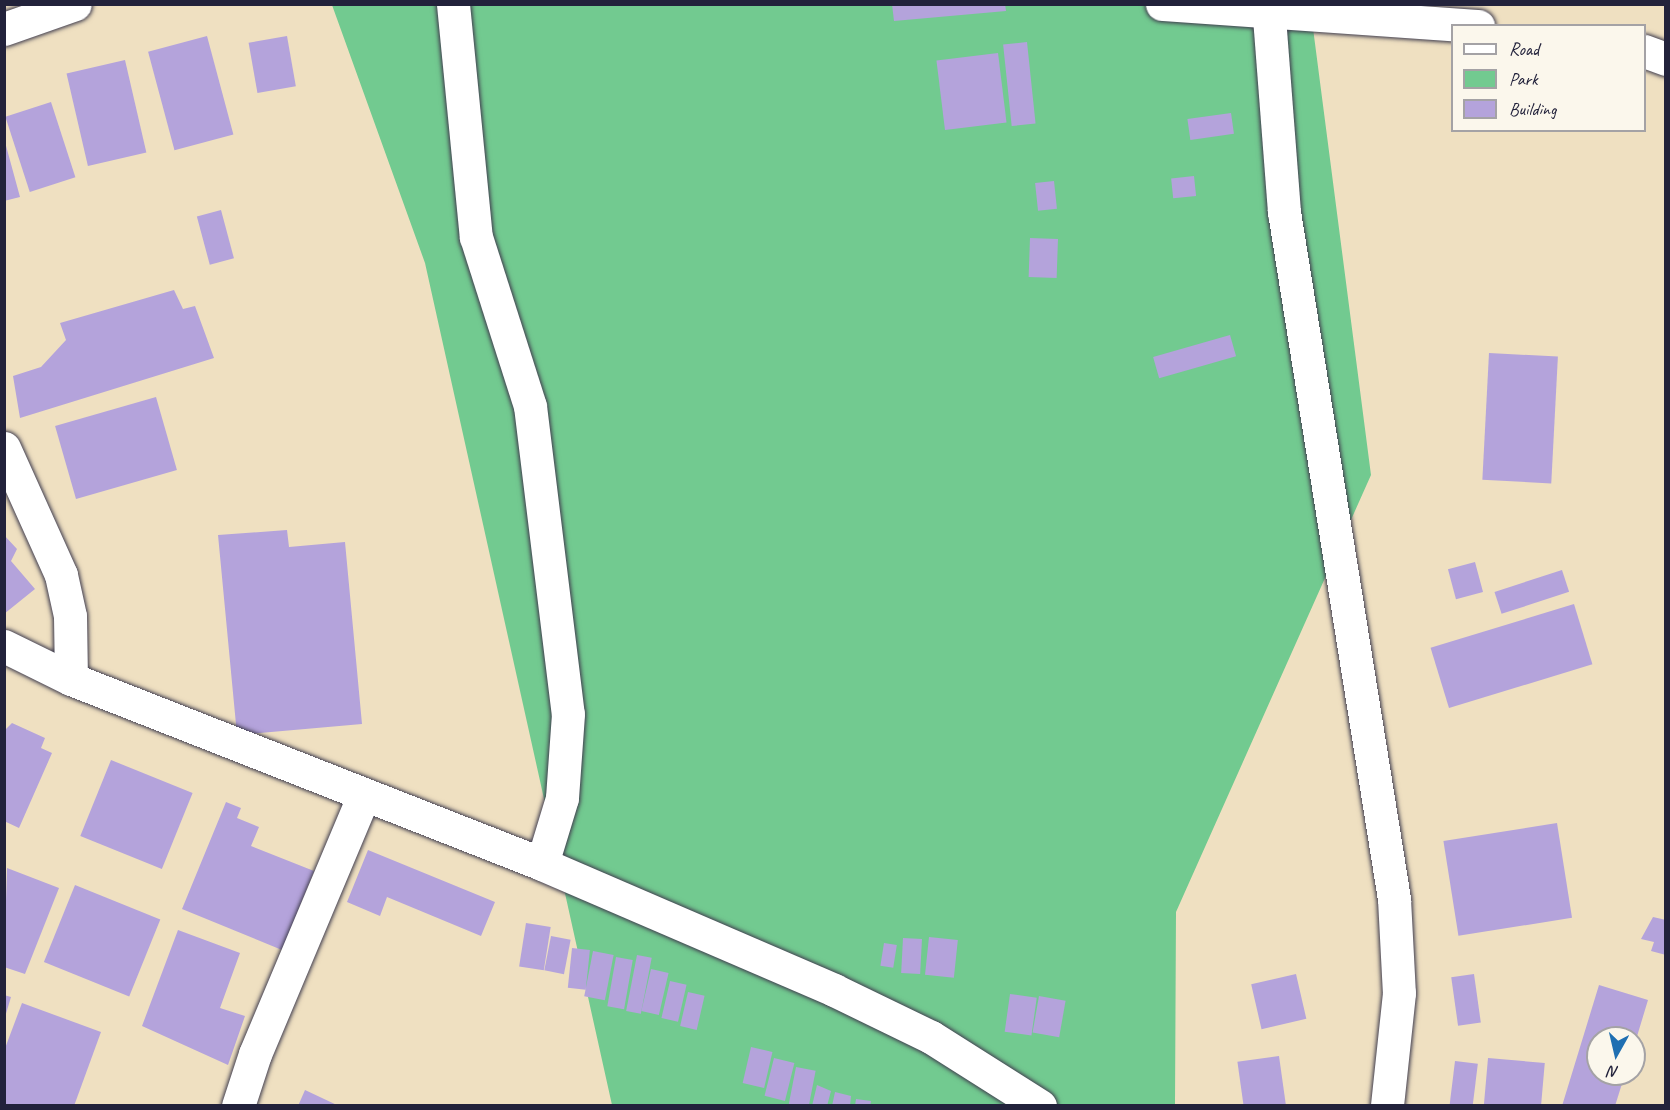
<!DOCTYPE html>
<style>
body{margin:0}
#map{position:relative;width:1670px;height:1110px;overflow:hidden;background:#efe0c1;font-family:Caveat,sans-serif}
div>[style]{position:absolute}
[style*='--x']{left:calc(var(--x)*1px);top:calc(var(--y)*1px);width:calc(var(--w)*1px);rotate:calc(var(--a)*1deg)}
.green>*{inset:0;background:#72ca90}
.building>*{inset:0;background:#b4a3db;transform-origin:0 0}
.roads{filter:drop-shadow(0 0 2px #413e4f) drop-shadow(0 0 2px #413e4f)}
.minor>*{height:33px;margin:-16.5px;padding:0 16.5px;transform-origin:16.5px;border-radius:16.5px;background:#fff}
span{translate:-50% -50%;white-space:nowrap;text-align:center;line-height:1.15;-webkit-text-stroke:5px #fbf7ec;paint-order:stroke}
.frame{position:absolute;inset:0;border:6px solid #22223b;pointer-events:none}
.legend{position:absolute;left:1451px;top:24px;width:195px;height:108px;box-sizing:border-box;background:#fbf7ec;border:2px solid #a4a2a5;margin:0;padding:8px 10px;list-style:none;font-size:18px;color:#22223b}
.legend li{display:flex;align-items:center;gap:12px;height:30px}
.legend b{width:30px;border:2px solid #a4a2a5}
.north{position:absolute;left:1586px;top:1026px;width:60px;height:60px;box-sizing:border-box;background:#fbf7ec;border:2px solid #a4a2a5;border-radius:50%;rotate:188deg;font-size:16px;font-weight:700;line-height:24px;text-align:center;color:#22223b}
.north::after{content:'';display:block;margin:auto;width:21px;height:27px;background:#1f6fb2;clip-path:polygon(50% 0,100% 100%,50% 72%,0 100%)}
</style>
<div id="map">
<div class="green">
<i style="clip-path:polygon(332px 5px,1310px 5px,1371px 475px,1176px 912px,1175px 1105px,612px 1105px,425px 263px)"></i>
</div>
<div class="building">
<i style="clip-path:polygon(892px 4px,1005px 4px,1006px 11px,894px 21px)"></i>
<i style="left:207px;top:36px;width:102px;height:61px;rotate:75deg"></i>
<i style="left:287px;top:36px;width:51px;height:39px;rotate:80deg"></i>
<i style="left:1027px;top:42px;width:82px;height:24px;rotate:84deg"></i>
<i style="left:998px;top:53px;width:70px;height:62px;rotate:83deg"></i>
<i style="left:125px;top:60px;width:95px;height:60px;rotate:77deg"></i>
<i style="left:51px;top:102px;width:79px;height:48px;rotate:72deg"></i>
<i style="left:1231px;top:113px;width:21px;height:44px;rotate:82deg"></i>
<i style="clip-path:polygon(5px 142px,20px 197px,4px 201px,4px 143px)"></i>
<i style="left:1194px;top:176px;width:20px;height:23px;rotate:84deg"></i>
<i style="left:1054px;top:181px;width:28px;height:19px;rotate:84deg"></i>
<i style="left:221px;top:210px;width:50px;height:25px;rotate:75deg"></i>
<i style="left:1030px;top:238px;width:28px;height:39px;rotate:2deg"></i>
<i style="clip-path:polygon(174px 290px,183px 309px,195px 306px,214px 358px,20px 418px,13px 376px,41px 367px,66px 340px,60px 323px)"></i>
<i style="left:1230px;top:335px;width:22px;height:80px;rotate:74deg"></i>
<i style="left:1489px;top:353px;width:69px;height:127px;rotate:3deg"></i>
<i style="left:156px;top:397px;width:76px;height:105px;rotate:74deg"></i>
<i style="clip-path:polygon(287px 530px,289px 547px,345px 542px,362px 724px,237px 735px,218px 535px)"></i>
<i style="clip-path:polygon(4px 535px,17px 549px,11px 561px,35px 589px,4px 614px)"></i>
<i style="left:1475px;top:562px;width:31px;height:28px;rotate:75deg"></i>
<i style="left:1562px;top:570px;width:23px;height:71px;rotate:72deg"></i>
<i style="left:1574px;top:604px;width:63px;height:150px;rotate:73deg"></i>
<i style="clip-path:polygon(12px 723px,45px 738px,41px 748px,52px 753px,19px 828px,4px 821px,4px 731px)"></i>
<i style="left:111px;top:760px;width:88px;height:82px;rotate:22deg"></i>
<i style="clip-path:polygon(226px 802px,241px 808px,237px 818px,259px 827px,251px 846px,314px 871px,282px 950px,182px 909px)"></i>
<i style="left:1557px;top:823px;width:96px;height:115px;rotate:81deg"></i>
<i style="clip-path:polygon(368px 850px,495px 902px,481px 936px,387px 897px,380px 916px,347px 902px)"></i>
<i style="clip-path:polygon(7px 868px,59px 888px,25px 974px,4px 967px)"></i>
<i style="left:75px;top:885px;width:92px;height:83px;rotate:22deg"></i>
<i style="clip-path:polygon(1653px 917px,1666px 920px,1666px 955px,1651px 951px,1654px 942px,1641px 939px)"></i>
<i style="left:526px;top:923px;width:25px;height:44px;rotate:9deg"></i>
<i style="clip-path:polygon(178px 930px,240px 953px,220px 1008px,245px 1016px,228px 1065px,142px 1026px)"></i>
<i style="left:551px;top:936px;width:20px;height:35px;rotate:11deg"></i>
<i style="left:929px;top:937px;width:29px;height:38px;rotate:6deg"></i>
<i style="left:903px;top:938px;width:19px;height:35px;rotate:3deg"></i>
<i style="left:884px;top:943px;width:13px;height:23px;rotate:9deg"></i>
<i style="left:572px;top:948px;width:18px;height:40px;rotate:6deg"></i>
<i style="left:593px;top:951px;width:21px;height:46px;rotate:11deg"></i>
<i style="left:637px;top:955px;width:15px;height:57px;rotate:11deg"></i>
<i style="left:616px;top:957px;width:17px;height:50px;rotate:10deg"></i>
<i style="left:651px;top:969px;width:18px;height:43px;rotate:13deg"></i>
<i style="left:1296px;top:974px;width:46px;height:46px;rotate:77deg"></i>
<i style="left:1474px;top:974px;width:49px;height:23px;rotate:82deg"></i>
<i style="left:670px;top:981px;width:17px;height:38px;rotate:13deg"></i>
<i style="clip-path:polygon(1599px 985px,1648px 1000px,1635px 1043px,1634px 1038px,1598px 1038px,1598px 1074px,1625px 1074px,1615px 1106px,1562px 1106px)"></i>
<i style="left:688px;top:992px;width:17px;height:35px;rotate:13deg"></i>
<i style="left:1010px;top:994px;width:27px;height:38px;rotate:8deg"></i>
<i style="clip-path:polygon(4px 995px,11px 997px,5px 1017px,4px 1016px)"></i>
<i style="left:1039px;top:996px;width:27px;height:37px;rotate:10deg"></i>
<i style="clip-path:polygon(22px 1003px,101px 1032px,74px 1106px,4px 1106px,4px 1051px)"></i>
<i style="left:751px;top:1047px;width:22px;height:37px;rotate:13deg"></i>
<i style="left:1279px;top:1056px;width:50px;height:42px;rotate:82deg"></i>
<i style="left:774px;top:1058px;width:21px;height:39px;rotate:14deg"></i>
<i style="left:1488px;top:1058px;width:57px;height:48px;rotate:5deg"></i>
<i style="left:1455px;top:1061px;width:23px;height:45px;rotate:7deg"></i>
<i style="left:796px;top:1067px;width:20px;height:38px;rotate:11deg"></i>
<i style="clip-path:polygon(817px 1085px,831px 1091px,827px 1106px,812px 1106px)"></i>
<i style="clip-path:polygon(305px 1090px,339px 1106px,298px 1106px)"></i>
<i style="clip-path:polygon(835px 1092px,851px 1096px,850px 1106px,832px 1106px)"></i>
<i style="clip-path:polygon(856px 1099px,871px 1101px,870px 1106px,855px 1106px)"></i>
</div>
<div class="roads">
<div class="minor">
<i style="--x:453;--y:4;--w:234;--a:84.4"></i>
<i style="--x:476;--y:237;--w:177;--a:72.3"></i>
<i style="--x:530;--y:406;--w:310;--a:83"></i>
<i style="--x:568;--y:714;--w:84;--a:94.1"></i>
<i style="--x:562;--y:798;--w:69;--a:106.9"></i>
<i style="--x:1162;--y:4;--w:317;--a:4"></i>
<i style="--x:1268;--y:4;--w:209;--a:85.6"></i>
<i style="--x:1284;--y:212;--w:696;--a:80.9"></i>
<i style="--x:1394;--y:899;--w:94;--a:87"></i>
<i style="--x:1399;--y:993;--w:114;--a:96.1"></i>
<i style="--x:4;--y:29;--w:75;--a:-19.4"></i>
<i style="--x:1644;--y:51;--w:23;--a:20"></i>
<i style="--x:4;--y:448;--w:139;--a:65.8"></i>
<i style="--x:61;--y:575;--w:42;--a:77.6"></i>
<i style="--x:70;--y:616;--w:63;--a:89.1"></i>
<i style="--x:4;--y:646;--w:75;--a:26.2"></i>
<i style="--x:71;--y:679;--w:506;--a:21.44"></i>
<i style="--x:542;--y:864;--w:318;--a:23.3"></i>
<i style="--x:834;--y:990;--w:108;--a:25.9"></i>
<i style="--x:931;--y:1037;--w:129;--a:32.3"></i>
<i style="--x:238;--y:1106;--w:55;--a:-71.9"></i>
<i style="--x:255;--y:1054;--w:281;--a:-67.2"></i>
</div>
</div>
<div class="frame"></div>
<ul class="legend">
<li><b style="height:8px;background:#fff"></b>Road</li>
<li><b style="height:16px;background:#72ca90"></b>Park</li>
<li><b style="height:16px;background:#b4a3db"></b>Building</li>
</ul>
<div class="north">N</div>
</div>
